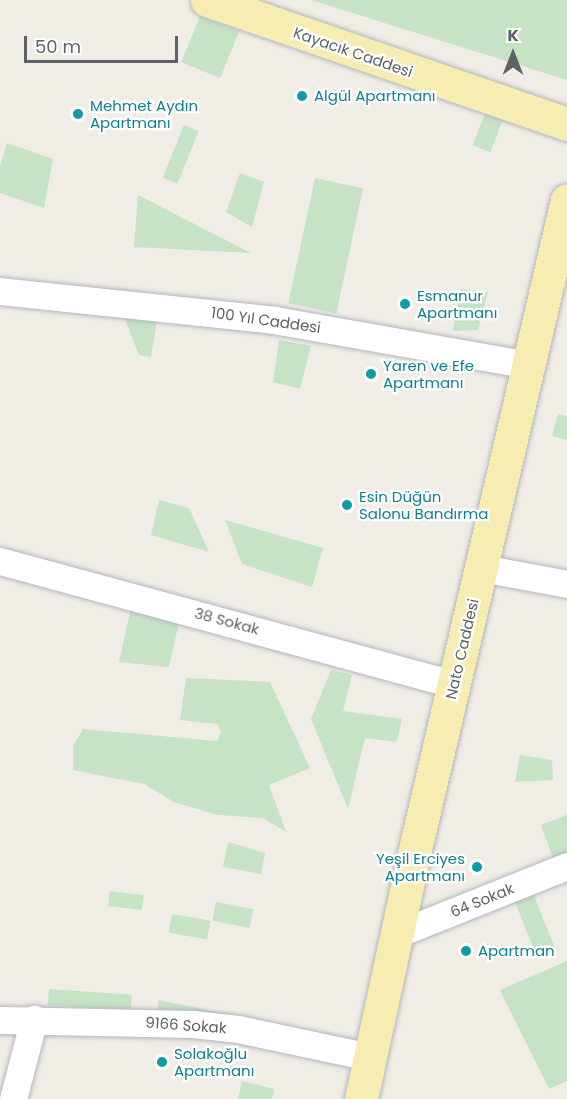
<!DOCTYPE html>
<meta charset="utf-8">
<style>
body{margin:0}
#map{position:relative;width:567px;height:1099px;overflow:hidden;background:#efede6;font-family:Poppins,sans-serif}
div>[style]{position:absolute}
[style*='--x']{left:calc(var(--x)*1px);top:calc(var(--y)*1px);width:calc(var(--w)*1px);rotate:calc(var(--a)*1deg)}
.green>*{inset:0;background:#c6e3c6;transform-origin:0 0}
.roads{filter:drop-shadow(0 0 2px #b3b6ba) drop-shadow(0 0 2px #b3b6ba)}
.minor>*{height:27px;margin:-13.5px;padding:0 13.5px;transform-origin:13.5px;border-radius:13.5px;background:#fff}
.major>*{height:33px;margin:-16.5px;padding:0 16.5px;transform-origin:16.5px;border-radius:16.5px;background:#f7edb3}
.dots>*{width:16px;height:16px;translate:-50% -50%;box-sizing:border-box;border:3px solid #fff;border-radius:50%}
span{translate:-50% -50%;white-space:nowrap;text-align:center;line-height:1.15;-webkit-text-stroke:4.5px #fff;paint-order:stroke}
.street-label{font-size:15px;color:#5e6165}
.culture-label{font-size:15px;color:#0d838f}
.left{translate:0 -50%;text-align:left}
.right{translate:-100% -50%;text-align:right}
.north{position:absolute;left:483px;top:24px;width:60px;height:60px;-webkit-text-stroke:4px #fff;paint-order:stroke;rotate:0deg;font-size:16px;font-weight:700;line-height:24px;text-align:center;color:#5e6165}
.north::after{content:'';display:block;margin:auto;width:21px;height:27px;background:#5e6165;clip-path:polygon(50% 0,100% 100%,50% 72%,0 100%)}
.scale{position:absolute;left:24px;top:36px;width:154px;height:27px;box-sizing:border-box;border:3px solid #5e6165;border-top:0;padding-left:8px;font-size:18px;line-height:21px;white-space:nowrap;color:#5e6165;-webkit-text-stroke:4px #fff;paint-order:stroke}
</style>
<div id="map">
<div class="green">
<i style="clip-path:polygon(311px 0,567px 0,567px 80px)"></i>
<i style="left:200px;top:16px;width:42px;height:50px;rotate:22deg"></i>
<i style="left:487px;top:108px;width:19px;height:40px;rotate:21deg"></i>
<i style="left:184px;top:125px;width:16px;height:57px;rotate:22deg"></i>
<i style="clip-path:polygon(7px 143px,53px 159px,44px 208px,0 193px,0 166px)"></i>
<i style="clip-path:polygon(240px 173px,264px 182px,252px 227px,226px 212px)"></i>
<i style="left:315px;top:178px;width:49px;height:128px;rotate:12deg"></i>
<i style="clip-path:polygon(138px 195px,251px 253px,134px 247px)"></i>
<i style="clip-path:polygon(460px 289px,488px 292px,478px 330px,453px 331px)"></i>
<i style="clip-path:polygon(124px 317px,157px 320px,151px 357px,139px 355px)"></i>
<i style="clip-path:polygon(279px 340px,311px 346px,300px 389px,273px 382px)"></i>
<i style="clip-path:polygon(558px 414px,567px 416px,567px 440px,552px 436px)"></i>
<i style="clip-path:polygon(159px 500px,189px 508px,209px 552px,151px 535px)"></i>
<i style="clip-path:polygon(225px 520px,323px 548px,312px 587px,242px 564px)"></i>
<i style="clip-path:polygon(131px 608px,179px 622px,169px 667px,119px 662px)"></i>
<i style="clip-path:polygon(331px 670px,352px 675px,343px 711px,402px 719px,397px 742px,365px 738px,348px 809px,311px 719px)"></i>
<i style="clip-path:polygon(186px 678px,270px 682px,310px 768px,269px 785px,286px 832px,263px 818px,217px 815px,174px 802px,144px 784px,73px 770px,73px 746px,83px 729px,217px 741px,221px 732px,217px 724px,180px 720px)"></i>
<i style="clip-path:polygon(520px 755px,552px 760px,553px 780px,515px 782px)"></i>
<i style="clip-path:polygon(567px 815px,567px 856px,554px 861px,541px 825px)"></i>
<i style="clip-path:polygon(228px 842px,265px 853px,261px 874px,223px 867px)"></i>
<i style="left:110px;top:891px;width:34px;height:15px;rotate:7deg"></i>
<i style="left:532px;top:891px;width:61px;height:20px;rotate:68deg"></i>
<i style="left:216px;top:902px;width:38px;height:19px;rotate:11deg"></i>
<i style="left:172px;top:914px;width:39px;height:19px;rotate:10deg"></i>
<i style="clip-path:polygon(567px 961px,567px 1081px,549px 1089px,500px 990px)"></i>
<i style="left:49px;top:989px;width:83px;height:16px;rotate:4deg"></i>
<i style="clip-path:polygon(159px 1000px,231px 1015px,160px 1013px,157px 1010px)"></i>
<i style="clip-path:polygon(242px 1081px,274px 1089px,272px 1099px,238px 1099px)"></i>
</div>
<div class="roads">
<div class="minor">
<i style="--x:0;--y:291;--w:276;--a:6"></i>
<i style="--x:274;--y:320;--w:259;--a:10"></i>
<i style="--x:0;--y:561;--w:470;--a:15.2"></i>
<i style="--x:481;--y:568;--w:87;--a:10.5"></i>
<i style="--x:397;--y:934;--w:183;--a:-21.8"></i>
<i style="--x:0;--y:1020;--w:193;--a:1.2"></i>
<i style="--x:193;--y:1024;--w:45;--a:6.3"></i>
<i style="--x:238;--y:1029;--w:135;--a:12"></i>
<i style="--x:13;--y:1099;--w:83;--a:-75.3"></i>
</div>
<div class="major">
<i style="--x:207;--y:0;--w:381;--a:19"></i>
<i style="--x:361;--y:1099;--w:264;--a:-77.8"></i>
<i style="--x:417;--y:841;--w:658;--a:-76.83"></i>
</div>
</div>
<div class="dots">
<i style="left:302px;top:96px;background:#0f9aa8"></i>
<i style="left:78px;top:114px;background:#0f9aa8"></i>
<i style="left:405px;top:304px;background:#0f9aa8"></i>
<i style="left:371px;top:374px;background:#0f9aa8"></i>
<i style="left:347px;top:505px;background:#0f9aa8"></i>
<i style="left:477px;top:867px;background:#0f9aa8"></i>
<i style="left:466px;top:951px;background:#0f9aa8"></i>
<i style="left:162px;top:1062px;background:#0f9aa8"></i>
</div>
<div class="street-label">
<span style="left:353px;top:52px;rotate:19deg">Kayacık Caddesi</span>
<span style="left:266px;top:320px;rotate:8deg">100 Yıl Caddesi</span>
<span style="left:227px;top:621px;rotate:15deg">38 Sokak</span>
<span style="left:462px;top:649px;rotate:-77deg">Nato Caddesi</span>
<span style="left:482px;top:900px;rotate:-22deg">64 Sokak</span>
<span style="left:186px;top:1025px;rotate:4deg">9166 Sokak</span>
</div>
<div class="culture-label">
<span class="left" style="left:314px;top:96px">Algül Apartmanı</span>
<span class="left" style="left:90px;top:114px">Mehmet Aydın<br>Apartmanı</span>
<span class="left" style="left:417px;top:304px">Esmanur<br>Apartmanı</span>
<span class="left" style="left:383px;top:374px">Yaren ve Efe<br>Apartmanı</span>
<span class="left" style="left:359px;top:505px">Esin Düğün<br>Salonu Bandırma</span>
<span class="right" style="left:465px;top:867px">Yeşil Erciyes<br>Apartmanı</span>
<span class="left" style="left:478px;top:951px">Apartman</span>
<span class="left" style="left:174px;top:1062px">Solakoğlu<br>Apartmanı</span>
</div>
<div class="north">K</div>
<div class="scale">50 m</div>
</div>
